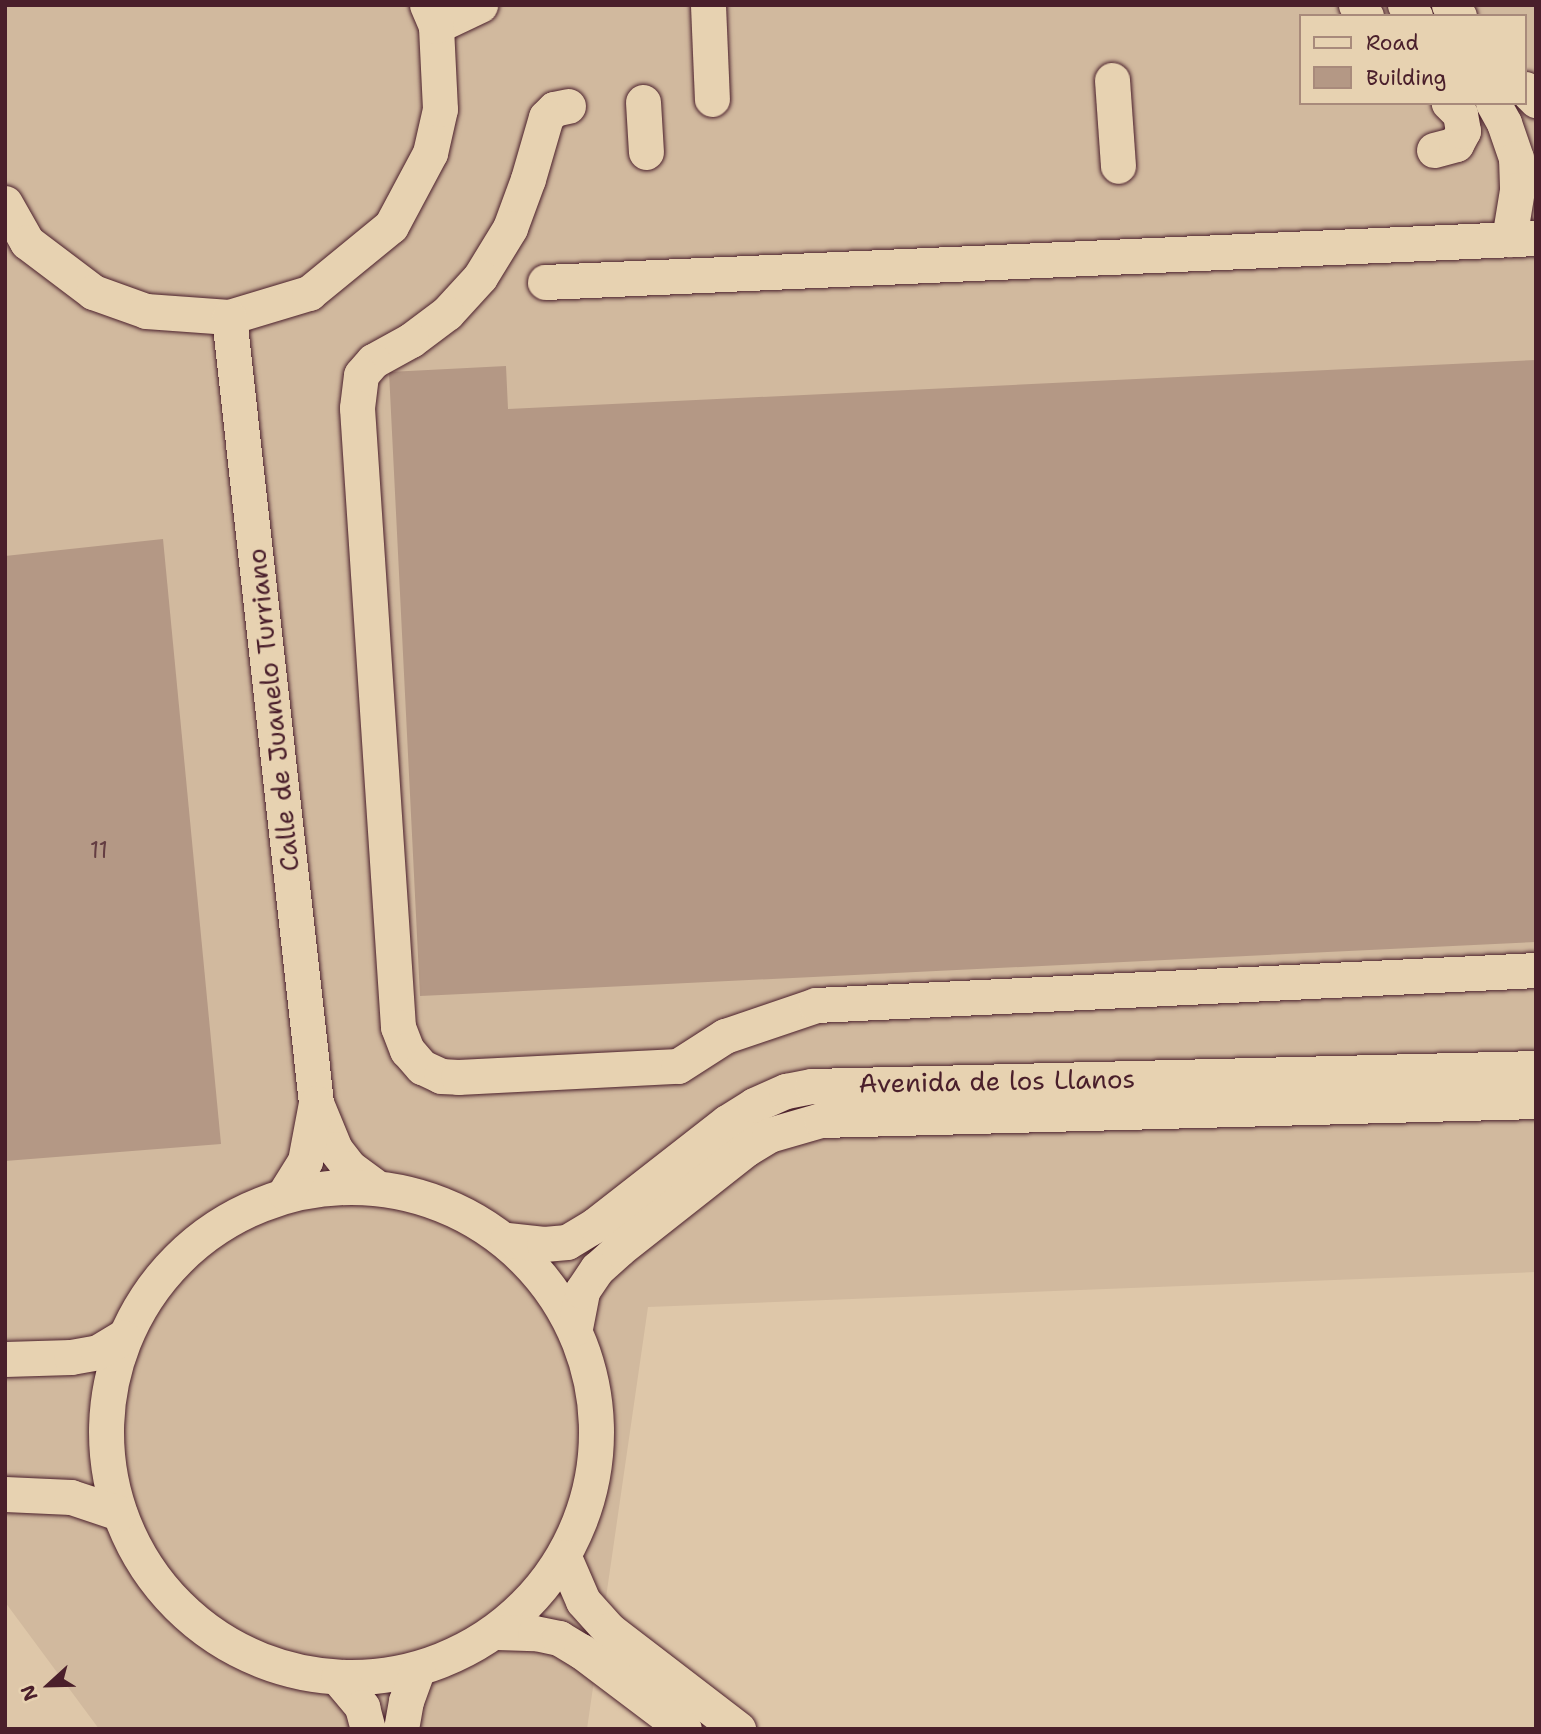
<!DOCTYPE html>
<style>
body{margin:0}
#map{position:relative;width:1541px;height:1734px;overflow:hidden;background:#dec7a9;font-family:"Shantell Sans",sans-serif}
div>[style]{position:absolute}
[style*='--x']{left:calc(var(--x)*1px);top:calc(var(--y)*1px);width:calc(var(--w)*1px);rotate:calc(var(--a)*1deg)}
.built>*{inset:0;background:#d1b99e}
.building>*{inset:0;background:#b49885}
.roads{filter:drop-shadow(0 0 2px #4a1f2b) drop-shadow(0 0 2px #4a1f2b)}
.minor>*{height:35px;margin:-17.5px;padding:0 17.5px;transform-origin:17.5px;border-radius:17.5px;background:#e7d2b1}
.minor>.ring{margin:-17.5px;padding:0;box-sizing:content-box;background:none;border:35px solid #e7d2b1;border-radius:50%}
span{translate:-50% -50%;white-space:nowrap;text-align:center;line-height:1.15;-webkit-text-stroke:6px #e7d2b1;paint-order:stroke}
.number-label{font-size:23px;color:#643d42}
.number-label span{-webkit-text-stroke-width:0}
.street-label{font-size:26px;color:#4a1f2b}
.frame{position:absolute;inset:0;border:7px solid #4a1f2b;pointer-events:none}
.legend{position:absolute;left:1299px;top:14px;width:228px;height:91px;box-sizing:border-box;background:#e7d2b1;border:2px solid #a88a7b;margin:0;padding:9px 12px;list-style:none;font-size:21px;color:#4a1f2b}
.legend li{display:flex;align-items:center;gap:14px;height:35px}
.legend b{width:35px;border:2px solid #a88a7b}
.north{position:absolute;left:14px;top:1650px;width:70px;height:70px;-webkit-text-stroke:5px #e7d2b1;paint-order:stroke;rotate:248deg;font-size:19px;font-weight:700;line-height:28px;text-align:center;color:#4a1f2b}
.north::after{content:'';display:block;margin:auto;width:24px;height:32px;background:#4a1f2b;clip-path:polygon(50% 0,100% 100%,50% 72%,0 100%)}
</style>
<div id="map">
<div class="built">
<i style="clip-path:polygon(evenodd,5px 5px,1536px 5px,1536px 1272px,648px 1307px,587px 1729px,99px 1729px,5px 1602px,5px 5px,1301px 16px,1525px 16px,1525px 103px,1301px 103px,1301px 16px)"></i>
</div>
<div class="building">
<i style="clip-path:polygon(1536px 360px,1536px 942px,420px 996px,389px 372px,506px 366px,508px 409px)"></i>
<i style="clip-path:polygon(163px 539px,221px 1144px,5px 1161px,5px 556px)"></i>
</div>
<div class="roads">
<div class="minor">
<i style="--x:708;--y:5;--w:94;--a:87.6"></i>
<i style="--x:1356;--y:5;--w:15;--a:48"></i>
<i style="--x:1405;--y:5;--w:15;--a:48"></i>
<i style="--x:1449;--y:5;--w:15;--a:48"></i>
<i style="--x:436;--y:26;--w:49;--a:-25.5"></i>
<i style="--x:1112;--y:80;--w:86;--a:86"></i>
<i style="--x:1525;--y:89;--w:16;--a:45"></i>
<i style="--x:643;--y:102;--w:50;--a:86.6"></i>
<i style="--x:1493;--y:103;--w:23;--a:61"></i>
<i style="--x:1504;--y:123;--w:37;--a:71"></i>
<i style="--x:1516;--y:158;--w:32;--a:88"></i>
<i style="--x:1517;--y:190;--w:50;--a:99.3"></i>
<i style="--x:568;--y:106;--w:14;--a:168"></i>
<i style="--x:554;--y:109;--w:11;--a:135"></i>
<i style="--x:546;--y:117;--w:65;--a:106.2"></i>
<i style="--x:528;--y:179;--w:52;--a:110.2"></i>
<i style="--x:510;--y:228;--w:57;--a:121.5"></i>
<i style="--x:480;--y:277;--w:49;--a:132.5"></i>
<i style="--x:447;--y:313;--w:45;--a:143.1"></i>
<i style="--x:411;--y:340;--w:43;--a:151.1"></i>
<i style="--x:373;--y:361;--w:18;--a:131"></i>
<i style="--x:361;--y:375;--w:33;--a:97"></i>
<i style="--x:357;--y:408;--w:620;--a:86.21"></i>
<i style="--x:398;--y:1027;--w:25;--a:69"></i>
<i style="--x:407;--y:1050;--w:23;--a:49"></i>
<i style="--x:422;--y:1067;--w:21;--a:25"></i>
<i style="--x:441;--y:1076;--w:17;--a:3"></i>
<i style="--x:458;--y:1077;--w:220;--a:-2.9"></i>
<i style="--x:678;--y:1066;--w:56;--a:-32.6"></i>
<i style="--x:725;--y:1036;--w:96;--a:-18.8"></i>
<i style="--x:816;--y:1005;--w:721;--a:-2.78"></i>
<i style="--x:1434;--y:150;--w:23;--a:-15"></i>
<i style="--x:1456;--y:144;--w:15;--a:-62"></i>
<i style="--x:1463;--y:131;--w:17;--a:-100"></i>
<i style="--x:1460;--y:114;--w:16;--a:-135"></i>
<i style="--x:5;--y:203;--w:45;--a:60.6"></i>
<i style="--x:27;--y:242;--w:83;--a:37.1"></i>
<i style="--x:93;--y:292;--w:56;--a:19.7"></i>
<i style="--x:146;--y:311;--w:83;--a:4.1"></i>
<i style="--x:229;--y:317;--w:84;--a:-16.7"></i>
<i style="--x:309;--y:293;--w:106;--a:-39.3"></i>
<i style="--x:391;--y:226;--w:83;--a:-61.9"></i>
<i style="--x:430;--y:153;--w:45;--a:-77.2"></i>
<i style="--x:440;--y:109;--w:83;--a:-92.8"></i>
<i style="--x:436;--y:26;--w:23;--a:-113"></i>
<i style="--x:545;--y:282;--w:992;--a:-2.54"></i>
<i style="--x:229;--y:317;--w:791;--a:83.68"></i>
<i style="--x:316;--y:1103;--w:50;--a:67.6"></i>
<i style="--x:335;--y:1149;--w:24;--a:52"></i>
<i style="--x:350;--y:1168;--w:29;--a:36"></i>
<i class="ring" style="left:106px;top:1187px;width:455px;height:455px"></i>
<i style="--x:285;--y:1193;--w:38;--a:-58"></i>
<i style="--x:305;--y:1161;--w:59;--a:-79.3"></i>
<i style="--x:507;--y:1240;--w:37;--a:6"></i>
<i style="--x:544;--y:1244;--w:23;--a:-5"></i>
<i style="--x:567;--y:1242;--w:33;--a:-31"></i>
<i style="--x:595;--y:1225;--w:167;--a:-38"></i>
<i style="--x:727;--y:1122;--w:32;--a:-32"></i>
<i style="--x:754;--y:1105;--w:35;--a:-24"></i>
<i style="--x:786;--y:1091;--w:26;--a:-11"></i>
<i style="--x:812;--y:1086;--w:724;--a:-1.42"></i>
<i style="--x:575;--y:1328;--w:38;--a:-79"></i>
<i style="--x:582;--y:1291;--w:27;--a:-56"></i>
<i style="--x:597;--y:1269;--w:30;--a:-42"></i>
<i style="--x:619;--y:1249;--w:162;--a:-38.2"></i>
<i style="--x:746;--y:1149;--w:27;--a:-31"></i>
<i style="--x:769;--y:1135;--w:54;--a:-16.1"></i>
<i style="--x:821;--y:1120;--w:715;--a:-1.52"></i>
<i style="--x:5;--y:1359;--w:66;--a:-1.7"></i>
<i style="--x:71;--y:1357;--w:27;--a:-10"></i>
<i style="--x:98;--y:1352;--w:29;--a:-31"></i>
<i style="--x:5;--y:1494;--w:66;--a:2.6"></i>
<i style="--x:71;--y:1497;--w:51;--a:18.4"></i>
<i style="--x:564;--y:1557;--w:48;--a:66.6"></i>
<i style="--x:583;--y:1601;--w:39;--a:48"></i>
<i style="--x:609;--y:1630;--w:163;--a:37.5"></i>
<i style="--x:497;--y:1632;--w:38;--a:2"></i>
<i style="--x:535;--y:1633;--w:25;--a:12"></i>
<i style="--x:559;--y:1638;--w:26;--a:31"></i>
<i style="--x:581;--y:1651;--w:129;--a:37.1"></i>
<i style="--x:338;--y:1678;--w:38;--a:50"></i>
<i style="--x:362;--y:1707;--w:23;--a:75"></i>
<i style="--x:401;--y:1729;--w:28;--a:-80"></i>
<i style="--x:406;--y:1701;--w:33;--a:-70"></i>
</div>
</div>
<div class="number-label">
<span style="left:99px;top:850px">11</span>
</div>
<div class="street-label">
<span style="left:273px;top:710px;rotate:-96deg">Calle de Juanelo Turriano</span>
<span style="left:997px;top:1081px;rotate:-1deg">Avenida de los Llanos</span>
</div>
<div class="frame"></div>
<ul class="legend">
<li><b style="height:9px;background:#e7d2b1"></b>Road</li>
<li><b style="height:19px;background:#b49885"></b>Building</li>
</ul>
<div class="north">N</div>
</div>
